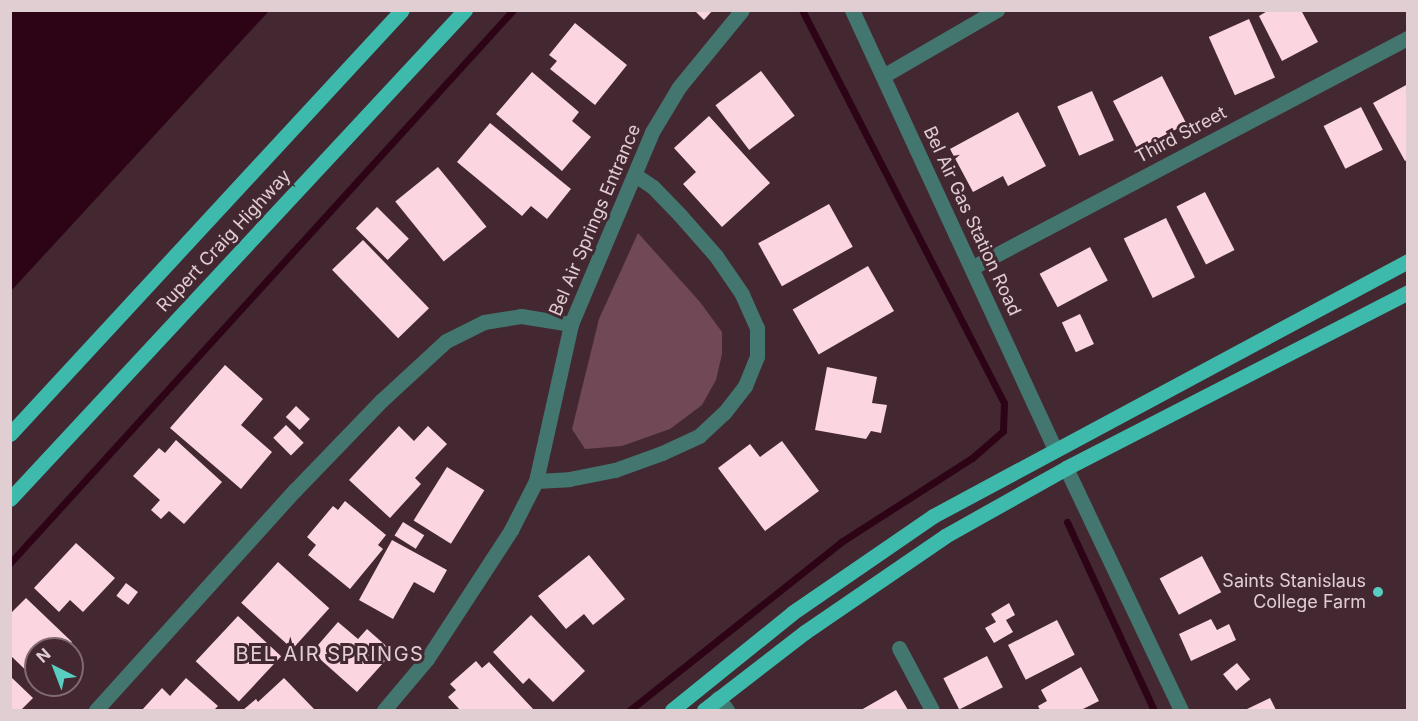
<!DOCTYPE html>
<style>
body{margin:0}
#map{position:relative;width:1418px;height:721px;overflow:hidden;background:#442831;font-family:Inter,sans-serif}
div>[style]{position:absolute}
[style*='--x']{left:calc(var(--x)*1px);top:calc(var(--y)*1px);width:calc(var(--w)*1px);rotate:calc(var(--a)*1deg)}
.green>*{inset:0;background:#714855}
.water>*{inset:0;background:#2d0415}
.stream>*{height:7px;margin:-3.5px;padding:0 3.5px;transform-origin:3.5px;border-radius:3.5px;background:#2d0415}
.building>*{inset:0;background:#fbd5df;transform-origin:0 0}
.minor>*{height:15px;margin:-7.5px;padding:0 7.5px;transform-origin:7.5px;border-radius:7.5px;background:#42766f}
.major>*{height:15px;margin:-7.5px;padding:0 7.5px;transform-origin:7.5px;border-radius:7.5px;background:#3ebaac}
.dots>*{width:16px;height:16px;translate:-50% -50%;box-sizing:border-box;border:3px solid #442831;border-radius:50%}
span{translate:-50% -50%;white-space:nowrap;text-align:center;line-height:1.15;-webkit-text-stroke:6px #442831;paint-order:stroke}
.street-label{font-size:18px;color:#e1ced3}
.poi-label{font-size:18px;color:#e1ced3}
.right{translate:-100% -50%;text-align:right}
.neighbourhood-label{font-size:20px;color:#e1ced3;letter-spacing:1.5px}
.frame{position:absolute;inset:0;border:12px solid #e1ced3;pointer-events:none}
.north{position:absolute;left:24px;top:637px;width:60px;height:60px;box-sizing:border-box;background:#442831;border:2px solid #836a72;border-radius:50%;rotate:318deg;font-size:16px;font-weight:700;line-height:24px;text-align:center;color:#e1ced3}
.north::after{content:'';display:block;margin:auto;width:21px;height:27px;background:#58cec0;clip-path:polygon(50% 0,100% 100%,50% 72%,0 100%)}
</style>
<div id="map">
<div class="green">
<i style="clip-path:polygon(638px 233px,700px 302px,722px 332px,722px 354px,716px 380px,702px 405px,670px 429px,622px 446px,585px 449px,572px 429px,599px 319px)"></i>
</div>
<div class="water">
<i style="clip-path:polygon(11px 10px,269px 11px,11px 291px,10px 11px)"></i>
</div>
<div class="stream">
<i style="--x:1067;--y:522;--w:207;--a:65.2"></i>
<i style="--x:10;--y:563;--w:748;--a:-47.71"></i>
<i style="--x:630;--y:710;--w:270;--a:-38.5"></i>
<i style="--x:841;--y:542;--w:156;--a:-32.7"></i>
<i style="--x:972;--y:458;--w:41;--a:-41.1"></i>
<i style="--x:1003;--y:431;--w:28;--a:-88"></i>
<i style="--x:1004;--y:403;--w:442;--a:-117.2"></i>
</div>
<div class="building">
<i style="clip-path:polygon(694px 10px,713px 10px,704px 20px)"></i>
<i style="clip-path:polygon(1269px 10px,1301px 10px,1318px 42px,1282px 61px,1259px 16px)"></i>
<i style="left:1249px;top:19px;width:64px;height:44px;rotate:66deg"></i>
<i style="clip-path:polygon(575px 23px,627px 65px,595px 105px,550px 69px,557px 61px,549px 55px)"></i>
<i style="left:761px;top:71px;width:56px;height:57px;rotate:53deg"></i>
<i style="clip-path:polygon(532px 72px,579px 112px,572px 121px,591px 137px,562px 171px,496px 114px)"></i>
<i style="left:1162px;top:76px;width:54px;height:55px;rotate:63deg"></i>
<i style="clip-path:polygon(1408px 84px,1408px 159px,1405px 161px,1373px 103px)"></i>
<i style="left:1092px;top:91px;width:54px;height:38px;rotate:66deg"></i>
<i style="left:1361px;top:107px;width:48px;height:42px;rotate:63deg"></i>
<i style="clip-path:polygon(1018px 112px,1046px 166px,1008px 186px,1003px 176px,973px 192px,950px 149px)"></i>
<i style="clip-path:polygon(709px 116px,770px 183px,722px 227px,683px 184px,696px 172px,674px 148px)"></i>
<i style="clip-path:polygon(490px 123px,571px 189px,547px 219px,531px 206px,522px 216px,457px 162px)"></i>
<i style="left:438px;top:167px;width:77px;height:55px;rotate:51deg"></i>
<i style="left:1205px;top:192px;width:65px;height:32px;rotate:63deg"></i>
<i style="left:829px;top:204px;width:49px;height:81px;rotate:61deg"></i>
<i style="left:377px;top:207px;width:45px;height:30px;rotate:45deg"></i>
<i style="left:1166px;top:218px;width:66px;height:47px;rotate:64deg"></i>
<i style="left:363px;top:240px;width:95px;height:43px;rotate:46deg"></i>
<i style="left:1090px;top:247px;width:38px;height:57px;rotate:62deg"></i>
<i style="left:868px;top:266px;width:52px;height:87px;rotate:60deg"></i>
<i style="left:1080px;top:314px;width:33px;height:20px;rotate:65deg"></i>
<i style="clip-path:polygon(225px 365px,263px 399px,241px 425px,272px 452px,241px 489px,170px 428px)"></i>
<i style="clip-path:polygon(827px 367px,877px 377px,872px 403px,887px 405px,881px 433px,871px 431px,866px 439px,815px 430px)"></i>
<i style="left:296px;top:406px;width:19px;height:15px;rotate:43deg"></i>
<i style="left:286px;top:425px;width:25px;height:18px;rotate:45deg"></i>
<i style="clip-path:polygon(399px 426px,414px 441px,428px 426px,447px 444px,415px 478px,421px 484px,390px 518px,349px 480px)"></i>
<i style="clip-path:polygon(176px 440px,222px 482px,184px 524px,169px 511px,161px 519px,151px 510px,160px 500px,133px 476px,159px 448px,165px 453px)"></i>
<i style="clip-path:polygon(782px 441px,819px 491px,765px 531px,718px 468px,750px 444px,760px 457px)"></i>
<i style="left:447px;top:467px;width:44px;height:63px;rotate:32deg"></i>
<i style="clip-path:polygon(345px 501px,386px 535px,378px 545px,383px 549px,350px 589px,308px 555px,316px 545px,307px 537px,333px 506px,338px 510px)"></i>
<i style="left:403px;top:522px;width:25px;height:16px;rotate:32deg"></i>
<i style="clip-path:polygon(392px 540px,447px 570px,434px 593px,414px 582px,393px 619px,359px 600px)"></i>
<i style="clip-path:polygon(76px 543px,115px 578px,83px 612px,70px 600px,59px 612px,34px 588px)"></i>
<i style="clip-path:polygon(589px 555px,625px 599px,593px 625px,584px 614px,566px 629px,538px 596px)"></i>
<i style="left:1202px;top:556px;width:41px;height:48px;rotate:62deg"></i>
<i style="left:278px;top:562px;width:69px;height:55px;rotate:42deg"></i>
<i style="left:126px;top:583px;width:15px;height:16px;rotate:37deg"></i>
<i style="clip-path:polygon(26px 598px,72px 642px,66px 649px,36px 649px,36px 680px,10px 655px,10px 614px)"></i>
<i style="clip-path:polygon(1009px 603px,1015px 615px,1006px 620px,1013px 632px,994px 643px,985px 628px,996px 622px,991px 614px)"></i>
<i style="clip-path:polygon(531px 615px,585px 671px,553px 702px,529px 678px,523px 684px,493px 652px)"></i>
<i style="left:238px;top:616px;width:59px;height:62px;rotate:43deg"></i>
<i style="clip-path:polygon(1211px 619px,1217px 630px,1229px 624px,1236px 640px,1191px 661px,1179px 634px)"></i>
<i style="left:1057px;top:620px;width:39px;height:55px;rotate:63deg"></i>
<i style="clip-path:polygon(338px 622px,358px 639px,367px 629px,393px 652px,357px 692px,312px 652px)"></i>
<i style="clip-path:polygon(72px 654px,80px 662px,72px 670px)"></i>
<i style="left:987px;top:656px;width:35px;height:49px;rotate:63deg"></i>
<i style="clip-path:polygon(476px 661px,482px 668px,489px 662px,534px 710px,460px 710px,448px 697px,456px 690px,450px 684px)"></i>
<i style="left:1237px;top:663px;width:21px;height:18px;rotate:51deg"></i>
<i style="clip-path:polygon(1081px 667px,1099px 701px,1081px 710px,1040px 710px,1038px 706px,1047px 701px,1041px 690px)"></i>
<i style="clip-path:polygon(10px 676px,33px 698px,21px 710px,10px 710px)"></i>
<i style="clip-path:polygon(186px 678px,218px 706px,214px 710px,142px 710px,162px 688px,170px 696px)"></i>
<i style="clip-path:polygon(284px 678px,315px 710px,243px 710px,256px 699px,258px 702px)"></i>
<i style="clip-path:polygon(896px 690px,908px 710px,861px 710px)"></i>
<i style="clip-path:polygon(1270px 698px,1276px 710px,1245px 710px)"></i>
</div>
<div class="minor">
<i style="--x:852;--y:10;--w:484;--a:65.2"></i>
<i style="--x:883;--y:76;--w:132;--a:-30.1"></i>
<i style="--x:973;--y:267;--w:492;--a:-27.8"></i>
<i style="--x:1066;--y:468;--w:268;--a:64.6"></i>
<i style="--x:536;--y:481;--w:33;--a:-3"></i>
<i style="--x:569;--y:479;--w:47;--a:-11.1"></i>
<i style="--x:615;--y:470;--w:50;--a:-19.9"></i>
<i style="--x:662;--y:453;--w:41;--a:-24.7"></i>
<i style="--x:699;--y:436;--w:34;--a:-43"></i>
<i style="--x:724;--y:413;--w:34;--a:-52"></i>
<i style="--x:745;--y:386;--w:31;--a:-68"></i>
<i style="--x:757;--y:357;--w:29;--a:-90"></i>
<i style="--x:757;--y:328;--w:37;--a:-114"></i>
<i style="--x:742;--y:294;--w:46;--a:-124.4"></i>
<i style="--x:716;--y:256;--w:55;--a:-131.3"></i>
<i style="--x:680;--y:215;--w:39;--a:-134"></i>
<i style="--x:653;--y:187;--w:22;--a:-146"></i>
<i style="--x:899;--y:648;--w:70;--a:62"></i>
<i style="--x:718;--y:698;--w:15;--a:53"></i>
<i style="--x:96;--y:710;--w:297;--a:-47.9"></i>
<i style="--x:295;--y:490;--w:125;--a:-46"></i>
<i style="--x:382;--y:400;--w:87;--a:-42.7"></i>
<i style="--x:446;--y:341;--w:42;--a:-26.6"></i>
<i style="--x:484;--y:322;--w:37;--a:-9"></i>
<i style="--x:521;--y:316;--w:51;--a:9.1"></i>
<i style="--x:384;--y:710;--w:67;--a:-49.9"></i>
<i style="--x:427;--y:659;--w:154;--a:-56.9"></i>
<i style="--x:511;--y:530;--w:55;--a:-63"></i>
<i style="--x:536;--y:481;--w:161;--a:-77.4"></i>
<i style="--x:571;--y:324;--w:208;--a:-67.1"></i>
<i style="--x:652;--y:132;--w:52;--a:-59"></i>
<i style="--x:679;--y:87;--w:99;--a:-50.7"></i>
</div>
<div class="major">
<i style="--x:10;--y:434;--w:577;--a:-47.25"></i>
<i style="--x:10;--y:499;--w:668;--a:-47.06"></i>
<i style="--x:672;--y:710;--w:154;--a:-38.9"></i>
<i style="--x:792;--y:613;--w:171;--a:-34.5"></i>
<i style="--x:933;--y:516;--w:539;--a:-28.23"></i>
<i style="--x:704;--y:710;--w:128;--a:-37.7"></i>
<i style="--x:805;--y:632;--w:170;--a:-34.4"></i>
<i style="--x:945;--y:536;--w:139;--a:-29.3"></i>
<i style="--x:1066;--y:468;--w:385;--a:-27.2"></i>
</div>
<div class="dots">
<i style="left:1378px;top:592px;background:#58cec0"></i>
</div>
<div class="street-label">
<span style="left:1181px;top:135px;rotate:-28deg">Third Street</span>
<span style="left:595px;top:220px;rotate:-67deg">Bel Air Springs Entrance</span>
<span style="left:972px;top:221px;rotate:65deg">Bel Air Gas Station Road</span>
<span style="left:224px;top:241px;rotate:-47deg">Rupert Craig Highway</span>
</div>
<div class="poi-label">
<span class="right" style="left:1366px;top:592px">Saints Stanislaus<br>College Farm</span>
</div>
<div class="neighbourhood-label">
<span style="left:330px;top:654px">BEL AIR SPRINGS</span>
</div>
<div class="frame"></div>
<div class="north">N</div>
</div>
